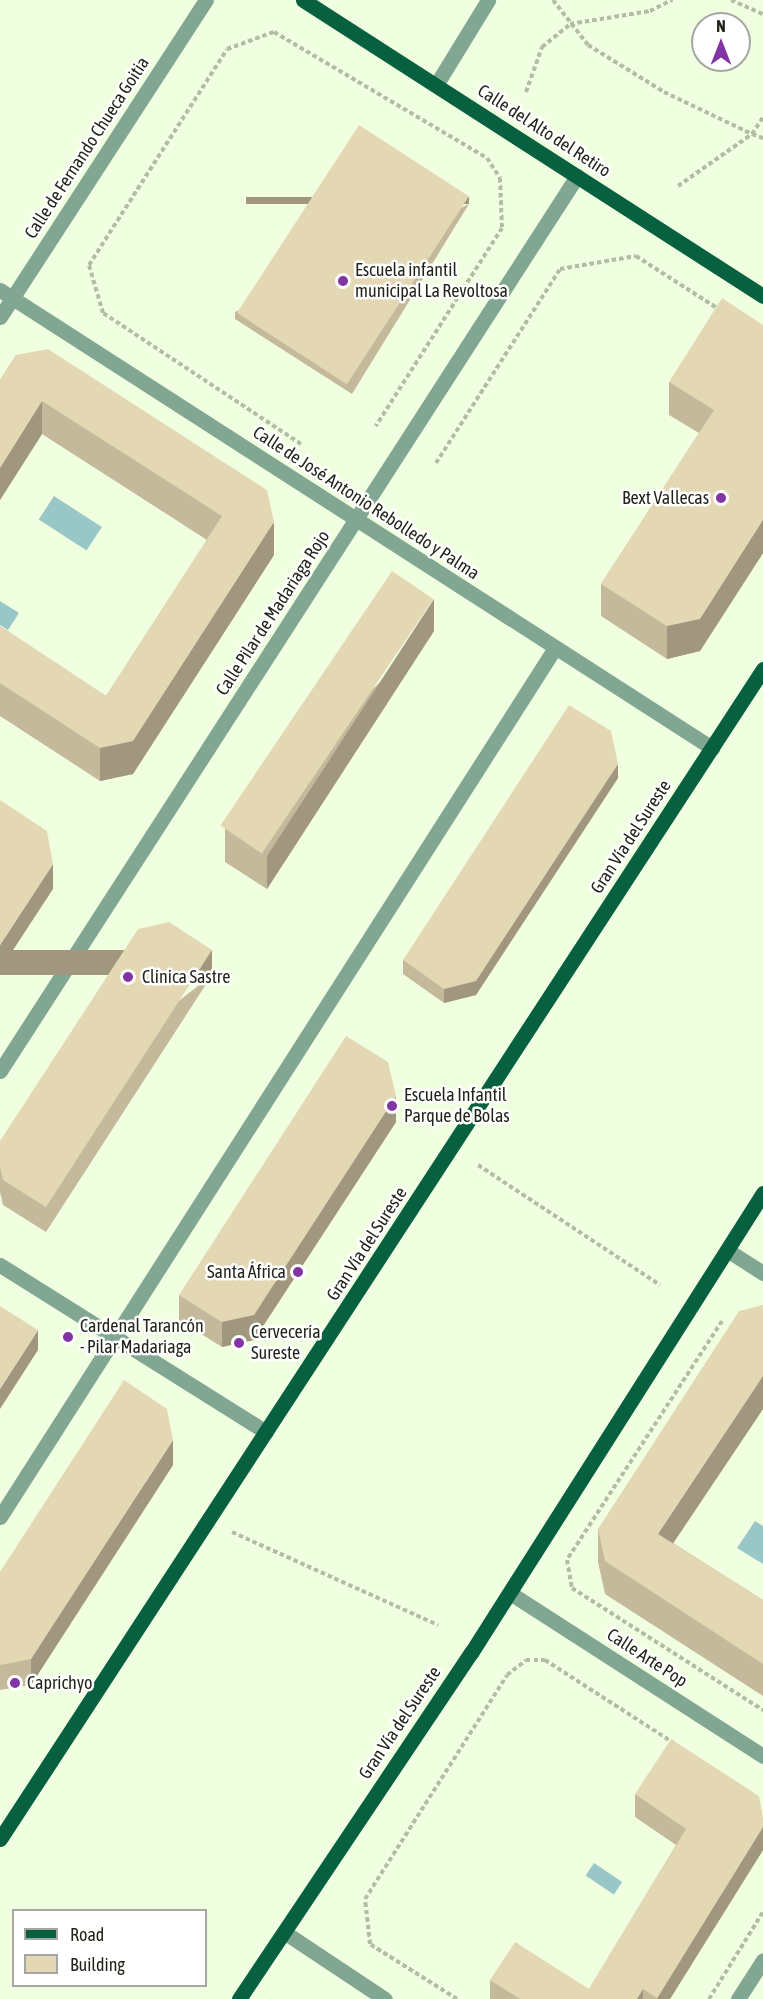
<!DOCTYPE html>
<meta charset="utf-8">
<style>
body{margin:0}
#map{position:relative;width:763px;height:1999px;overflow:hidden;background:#f1ffe1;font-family:"Asap Condensed",sans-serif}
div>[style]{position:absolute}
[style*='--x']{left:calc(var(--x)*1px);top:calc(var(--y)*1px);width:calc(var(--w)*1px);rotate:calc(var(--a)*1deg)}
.water>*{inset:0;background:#99c7c7;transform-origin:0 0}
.path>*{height:4px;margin-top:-2px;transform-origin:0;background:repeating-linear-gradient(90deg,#b2bda5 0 4.5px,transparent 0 7.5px)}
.minor>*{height:15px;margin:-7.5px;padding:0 7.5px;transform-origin:7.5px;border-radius:7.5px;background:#81a692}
.major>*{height:15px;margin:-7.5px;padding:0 7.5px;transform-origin:7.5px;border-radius:7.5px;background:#076040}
.wall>*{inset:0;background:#c4ba9b}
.shaded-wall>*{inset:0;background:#a0977e;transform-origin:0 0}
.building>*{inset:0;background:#e4d8b4;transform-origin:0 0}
.dots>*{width:16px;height:16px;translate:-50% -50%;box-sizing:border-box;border:3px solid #fff;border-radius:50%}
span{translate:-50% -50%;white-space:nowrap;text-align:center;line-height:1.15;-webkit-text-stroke:5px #fff;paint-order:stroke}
.street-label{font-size:18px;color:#1f2419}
.poi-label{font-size:18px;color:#1f2419}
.left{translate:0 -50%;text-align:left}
.right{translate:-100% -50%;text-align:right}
.legend{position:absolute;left:12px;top:1909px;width:195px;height:78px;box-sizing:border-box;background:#fff;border:2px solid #a5a7a3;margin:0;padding:8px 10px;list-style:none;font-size:18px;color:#1f2419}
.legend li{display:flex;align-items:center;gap:12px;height:30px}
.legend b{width:30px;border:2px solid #a5a7a3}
.north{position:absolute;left:691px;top:12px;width:60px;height:60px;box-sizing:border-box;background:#fff;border:2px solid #a5a7a3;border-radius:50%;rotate:0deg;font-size:16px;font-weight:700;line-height:24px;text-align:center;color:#1f2419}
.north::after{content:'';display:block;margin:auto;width:21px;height:27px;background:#8233a4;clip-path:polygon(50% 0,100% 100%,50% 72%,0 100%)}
</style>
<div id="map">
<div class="water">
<i style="left:54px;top:496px;width:57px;height:28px;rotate:33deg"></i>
<i style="clip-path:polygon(0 601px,19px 613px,8px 630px,0 625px)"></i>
<i style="clip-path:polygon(755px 1521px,763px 1526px,763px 1564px,737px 1548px)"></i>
<i style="left:594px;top:1863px;width:34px;height:15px;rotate:34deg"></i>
</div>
<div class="path">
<i style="--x:553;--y:0;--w:57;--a:52.1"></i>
<i style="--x:588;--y:45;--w:89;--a:31.7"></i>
<i style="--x:664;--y:92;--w:98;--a:25.5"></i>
<i style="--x:752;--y:134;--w:20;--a:-57"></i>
<i style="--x:731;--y:0;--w:35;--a:24"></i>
<i style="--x:526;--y:92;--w:48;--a:-70.4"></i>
<i style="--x:542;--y:47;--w:36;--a:-39"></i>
<i style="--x:570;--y:24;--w:81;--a:-9.2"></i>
<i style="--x:650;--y:11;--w:25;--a:-27"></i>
<i style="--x:678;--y:186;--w:90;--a:-35.1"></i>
<i style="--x:752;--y:134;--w:12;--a:20"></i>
<i style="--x:301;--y:444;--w:237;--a:-146.5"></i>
<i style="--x:103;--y:313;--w:50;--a:-106.3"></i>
<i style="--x:89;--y:265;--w:256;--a:-57.4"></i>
<i style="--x:227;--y:49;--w:50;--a:-19.9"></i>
<i style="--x:274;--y:32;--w:247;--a:30.6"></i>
<i style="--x:487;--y:158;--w:24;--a:57"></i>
<i style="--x:500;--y:178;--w:50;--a:87.7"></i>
<i style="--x:502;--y:228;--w:235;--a:122.5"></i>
<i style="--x:436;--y:463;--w:230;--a:-57.4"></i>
<i style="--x:560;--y:269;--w:77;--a:-9.7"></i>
<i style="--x:636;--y:256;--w:100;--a:32.7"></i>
<i style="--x:478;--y:1165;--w:218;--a:33.4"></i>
<i style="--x:722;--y:1321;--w:285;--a:123"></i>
<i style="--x:567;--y:1560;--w:28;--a:80"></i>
<i style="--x:572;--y:1588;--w:227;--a:32.6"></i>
<i style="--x:232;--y:1532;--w:226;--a:24.3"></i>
<i style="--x:457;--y:1999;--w:103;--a:-147.7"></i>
<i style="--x:370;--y:1944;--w:45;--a:-96.3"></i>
<i style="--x:365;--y:1899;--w:265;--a:-57.6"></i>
<i style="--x:507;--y:1675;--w:24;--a:-38"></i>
<i style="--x:526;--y:1660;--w:19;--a:0"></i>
<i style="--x:545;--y:1660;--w:153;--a:32.8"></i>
<i style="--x:709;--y:1999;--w:102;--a:-58.2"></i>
</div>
<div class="minor">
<i style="--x:436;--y:85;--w:100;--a:-58.5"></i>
<i style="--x:0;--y:290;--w:847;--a:32.75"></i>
<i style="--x:0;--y:317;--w:378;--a:-57"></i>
<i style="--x:0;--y:1071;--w:1065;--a:-57.19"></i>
<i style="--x:727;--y:1250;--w:43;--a:32.6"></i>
<i style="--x:0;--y:1265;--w:314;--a:32.1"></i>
<i style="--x:0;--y:1517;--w:1031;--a:-57.44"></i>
<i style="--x:510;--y:1593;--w:301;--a:32.8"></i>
<i style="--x:284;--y:1932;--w:121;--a:33.6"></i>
<i style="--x:738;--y:1999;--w:46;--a:-57.3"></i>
</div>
<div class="major">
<i style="--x:303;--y:0;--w:547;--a:32.76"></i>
<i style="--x:0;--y:1839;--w:1397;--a:-56.89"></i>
<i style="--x:239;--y:1999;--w:417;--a:-56.2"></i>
<i style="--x:471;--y:1653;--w:545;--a:-57.59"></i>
</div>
<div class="wall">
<i style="clip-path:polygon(469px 204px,352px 394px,235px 319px,235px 312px)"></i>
<i style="clip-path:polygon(763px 325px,763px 553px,700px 651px,667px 659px,601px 616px,601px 584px,699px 433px,669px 415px,669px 382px)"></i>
<i style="clip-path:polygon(16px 355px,274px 555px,133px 774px,100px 781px,0 716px,0 626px,106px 696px,207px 540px,42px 434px,0 500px,0 380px)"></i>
<i style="clip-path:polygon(434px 631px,267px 889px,225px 862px,225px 829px)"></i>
<i style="clip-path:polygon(618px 778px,476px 995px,444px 1003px,403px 974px,403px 960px)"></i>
<i style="clip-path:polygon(212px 975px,46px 1232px,3px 1205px,0 1192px,0 1141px)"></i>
<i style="clip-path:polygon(396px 1122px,254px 1340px,222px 1347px,179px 1320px,179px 1295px)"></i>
<i style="clip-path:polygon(763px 1305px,763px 1409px,673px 1543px,763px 1600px,763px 1696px,605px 1594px,598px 1562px,598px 1529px)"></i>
<i style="clip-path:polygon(173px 1465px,31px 1685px,0 1690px,0 1572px)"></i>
<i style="clip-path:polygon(635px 1794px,763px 1818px,763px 1850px,670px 1999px,490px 1999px,490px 1980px,589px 1989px,676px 1845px,635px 1817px)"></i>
</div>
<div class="shaded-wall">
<i style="left:469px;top:197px;width:7px;height:223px;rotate:90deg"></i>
<i style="clip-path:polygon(42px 401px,42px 434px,0 500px,0 468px)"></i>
<i style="clip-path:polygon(763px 520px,763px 553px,700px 651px,667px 659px,667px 626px)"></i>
<i style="clip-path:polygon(274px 522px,274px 555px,133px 774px,100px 781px,100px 748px)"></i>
<i style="clip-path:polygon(434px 599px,434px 631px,267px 889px,267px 856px)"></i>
<i style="clip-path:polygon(618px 764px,618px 778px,476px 995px,444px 1003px,444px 989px)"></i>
<i style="clip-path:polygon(53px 864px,53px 889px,0 970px,0 945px)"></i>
<i style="left:212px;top:950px;width:25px;height:306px;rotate:90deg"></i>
<i style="clip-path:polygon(396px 1096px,396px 1122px,254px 1340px,222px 1347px,222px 1322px)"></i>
<i style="clip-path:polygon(38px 1330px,38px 1350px,0 1409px,0 1389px)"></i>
<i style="clip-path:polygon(763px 1376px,763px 1409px,658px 1566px,658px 1534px)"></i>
<i style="clip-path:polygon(173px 1440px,173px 1465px,31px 1685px,31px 1659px)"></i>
<i style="clip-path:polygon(763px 1827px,763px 1850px,670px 1999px,657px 1999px)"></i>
<i style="clip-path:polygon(643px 1989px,643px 1999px,637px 1999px)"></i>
</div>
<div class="building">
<i style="left:359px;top:125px;width:131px;height:224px;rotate:33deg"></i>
<i style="clip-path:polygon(722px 298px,763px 325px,763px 520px,700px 619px,667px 626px,601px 584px,714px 410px,669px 382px)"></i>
<i style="clip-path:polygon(48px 349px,267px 490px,274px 522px,133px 741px,100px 748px,0 683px,0 626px,106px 696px,222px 516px,42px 401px,0 468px,0 380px,16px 355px)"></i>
<i style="left:392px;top:571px;width:50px;height:307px;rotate:34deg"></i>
<i style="clip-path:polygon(569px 705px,611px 731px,618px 764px,476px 981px,444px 989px,403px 960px)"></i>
<i style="clip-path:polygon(0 800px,47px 831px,53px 864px,0 945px)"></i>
<i style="clip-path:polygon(169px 922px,212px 950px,46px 1207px,3px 1180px,0 1167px,0 1141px,138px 929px)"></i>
<i style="clip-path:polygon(346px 1036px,388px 1062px,396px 1096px,254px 1315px,222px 1322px,179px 1295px)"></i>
<i style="clip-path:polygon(763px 1305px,763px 1376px,658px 1534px,763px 1600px,763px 1664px,605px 1561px,598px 1529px,739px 1311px)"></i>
<i style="clip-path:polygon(0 1306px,38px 1330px,0 1389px)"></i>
<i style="clip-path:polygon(124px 1380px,167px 1409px,173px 1440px,31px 1659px,0 1665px,0 1572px)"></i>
<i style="clip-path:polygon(671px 1739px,759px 1796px,763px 1818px,763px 1827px,657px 1998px,643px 1989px,637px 1999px,520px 1999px,490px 1980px,515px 1942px,589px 1989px,686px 1829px,635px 1794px)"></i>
</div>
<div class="dots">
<i style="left:343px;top:281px;background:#8233a4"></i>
<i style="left:721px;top:498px;background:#8233a4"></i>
<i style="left:128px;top:977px;background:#8233a4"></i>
<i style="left:392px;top:1106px;background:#8233a4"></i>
<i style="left:298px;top:1272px;background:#8233a4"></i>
<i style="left:68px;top:1337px;background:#8233a4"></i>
<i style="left:239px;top:1343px;background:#8233a4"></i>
<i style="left:15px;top:1683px;background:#8233a4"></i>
</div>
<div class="street-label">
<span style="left:544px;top:131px;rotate:33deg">Calle del Alto del Retiro</span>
<span style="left:87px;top:148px;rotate:-57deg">Calle de Fernando Chueca Goitia</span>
<span style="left:366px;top:503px;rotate:33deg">Calle de José Antonio Rebolledo y Palma</span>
<span style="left:273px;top:613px;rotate:-57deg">Calle Pilar de Madariaga Rojo</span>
<span style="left:631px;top:837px;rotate:-57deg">Gran Vía del Sureste</span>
<span style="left:367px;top:1244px;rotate:-57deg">Gran Vía del Sureste</span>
<span style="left:647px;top:1658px;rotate:33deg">Calle Arte Pop</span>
<span style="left:400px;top:1723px;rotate:-56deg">Gran Vía del Sureste</span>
</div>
<div class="poi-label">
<span class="left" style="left:355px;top:281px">Escuela infantil<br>municipal La Revoltosa</span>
<span class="right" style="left:709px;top:498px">Bext Vallecas</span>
<span class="left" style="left:142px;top:977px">Clínica Sastre</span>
<span class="left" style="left:404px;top:1106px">Escuela Infantil<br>Parque de Bolas</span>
<span class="right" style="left:286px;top:1272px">Santa África</span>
<span class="left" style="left:80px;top:1337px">Cardenal Tarancón<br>- Pilar Madariaga</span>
<span class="left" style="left:251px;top:1343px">Cervecería<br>Sureste</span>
<span class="left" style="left:27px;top:1683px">Caprichyo</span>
</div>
<ul class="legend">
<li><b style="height:8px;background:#076040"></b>Road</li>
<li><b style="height:16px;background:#e4d8b4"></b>Building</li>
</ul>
<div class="north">N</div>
</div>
